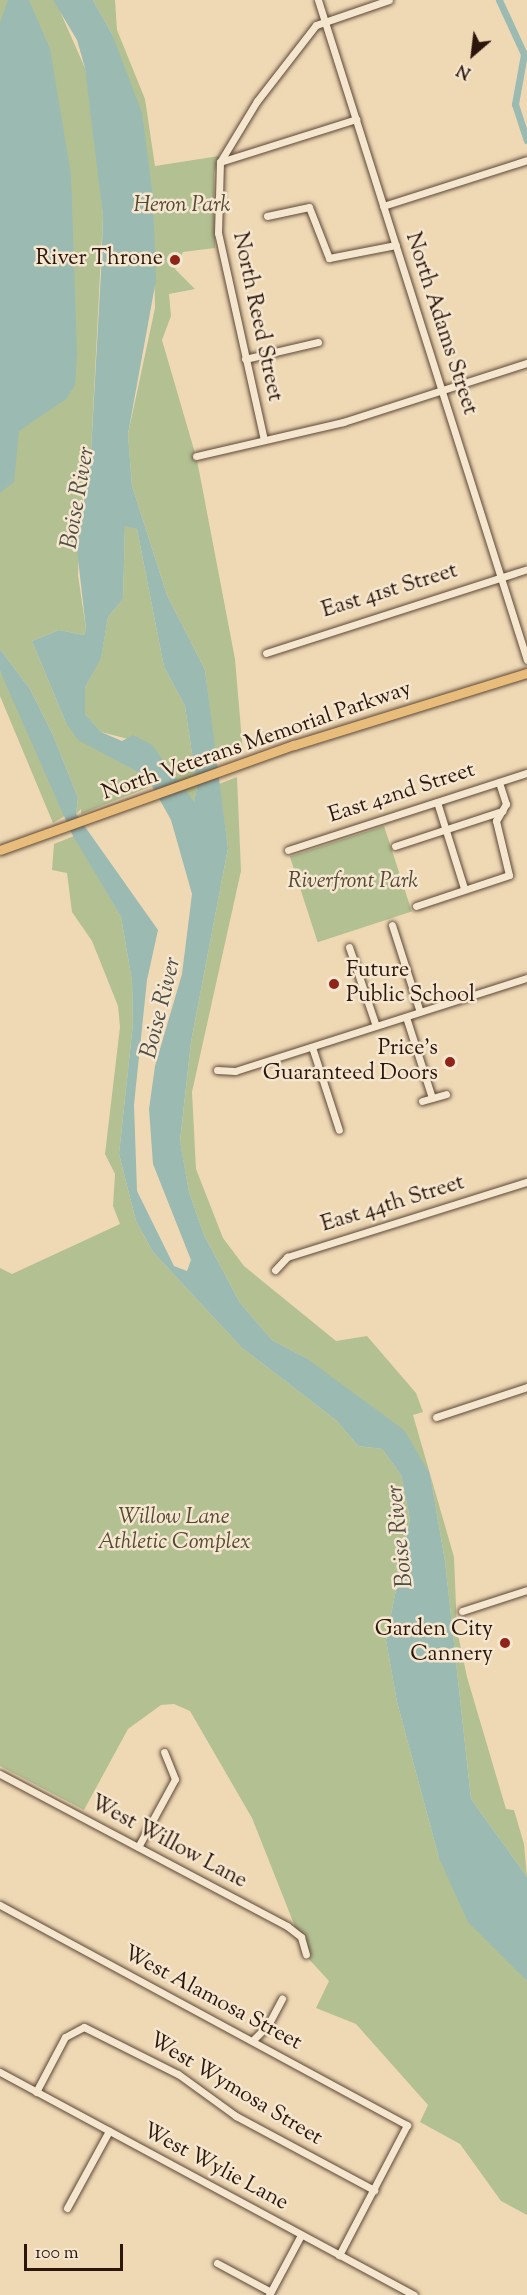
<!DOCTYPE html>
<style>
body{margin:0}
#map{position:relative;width:527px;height:2295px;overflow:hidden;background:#efd9b5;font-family:"Sorts Mill Goudy",serif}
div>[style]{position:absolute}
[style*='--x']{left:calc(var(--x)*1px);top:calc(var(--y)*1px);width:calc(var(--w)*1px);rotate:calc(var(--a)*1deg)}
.green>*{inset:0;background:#b3c092;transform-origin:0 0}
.water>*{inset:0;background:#9abab2}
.canal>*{height:7px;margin:-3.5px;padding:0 3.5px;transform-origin:3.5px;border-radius:3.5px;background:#9abab2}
.roads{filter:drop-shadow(0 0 2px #5d4736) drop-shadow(0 0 2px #5d4736)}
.minor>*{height:7px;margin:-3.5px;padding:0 3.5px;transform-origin:3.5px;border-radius:3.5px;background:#f5e6cf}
.major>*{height:9px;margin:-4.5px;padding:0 4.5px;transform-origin:4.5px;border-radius:4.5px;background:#e8bc7a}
.dots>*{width:16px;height:16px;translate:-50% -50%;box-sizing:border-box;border:3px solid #f5e6cf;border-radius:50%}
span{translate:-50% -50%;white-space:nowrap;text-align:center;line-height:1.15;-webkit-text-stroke:5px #f5e6cf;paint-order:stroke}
.park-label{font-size:22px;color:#544934;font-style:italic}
.poi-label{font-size:22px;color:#2c160c}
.right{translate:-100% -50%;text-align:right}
.left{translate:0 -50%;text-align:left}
.street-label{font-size:22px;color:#2c160c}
.water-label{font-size:24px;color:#524f46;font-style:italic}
.north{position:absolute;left:443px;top:24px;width:60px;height:60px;-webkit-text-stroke:4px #f5e6cf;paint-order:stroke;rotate:208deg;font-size:16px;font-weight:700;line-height:24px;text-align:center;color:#2c160c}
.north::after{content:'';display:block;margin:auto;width:21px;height:27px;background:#2c160c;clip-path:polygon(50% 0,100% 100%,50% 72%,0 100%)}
.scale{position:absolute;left:24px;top:2244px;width:99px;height:27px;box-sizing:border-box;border:3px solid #2c160c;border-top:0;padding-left:8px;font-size:18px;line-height:21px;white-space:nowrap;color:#2c160c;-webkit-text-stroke:4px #f5e6cf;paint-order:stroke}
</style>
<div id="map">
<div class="green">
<i style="clip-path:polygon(0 0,55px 0,85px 68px,95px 129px,103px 216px,91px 451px,80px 518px,78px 575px,86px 629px,84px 635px,59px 630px,32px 641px,66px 723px,98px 750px,147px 777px,152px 786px,81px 814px,81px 809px,76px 814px,78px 798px,53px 735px,30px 689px,0 649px)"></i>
<i style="clip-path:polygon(93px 0,115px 0,117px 30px,145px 99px,155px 166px,219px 156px,214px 173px,215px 248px,183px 252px,175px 269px,195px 289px,169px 294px,171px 316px,162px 340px,197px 460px,235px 659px,243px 753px,216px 763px,205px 670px,167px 595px,132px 486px,128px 434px,155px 308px,153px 197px,112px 34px)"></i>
<i style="clip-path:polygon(125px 525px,137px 529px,164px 667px,185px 706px,197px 788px,194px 803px,151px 745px,101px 732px,85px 714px,85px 688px,101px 657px,108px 617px,123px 599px)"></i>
<i style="clip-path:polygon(0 671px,71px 812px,53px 823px,0 696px)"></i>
<i style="clip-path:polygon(237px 777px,241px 871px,192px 1092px,196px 1169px,223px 1238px,244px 1266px,336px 1341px,367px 1336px,416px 1393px,423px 1412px,413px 1415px,454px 1557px,457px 1630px,467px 1677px,506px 1809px,514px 1810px,524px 1844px,527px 1877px,471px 1799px,445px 1561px,430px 1474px,306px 1358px,272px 1340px,240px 1303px,204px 1235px,189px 1192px,180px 1142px,191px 1042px,228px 848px,219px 784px)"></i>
<i style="left:384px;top:826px;width:90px;height:99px;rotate:72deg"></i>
<i style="clip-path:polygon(74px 836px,121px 917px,132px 981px,133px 1023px,119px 1154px,136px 1221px,153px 1252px,241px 1347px,337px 1421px,358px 1446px,382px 1449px,401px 1475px,410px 1519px,386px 1640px,397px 1702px,439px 1858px,527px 1981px,527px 2215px,501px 2201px,460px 2144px,420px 2122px,428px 2105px,356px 2024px,316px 2008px,329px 1981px,307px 1957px,252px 1818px,190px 1711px,174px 1704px,161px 1705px,128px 1729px,84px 1810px,0 1766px,0 1268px,12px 1274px,120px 1224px,113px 1206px,115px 1174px,105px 1154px,120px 1027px,118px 1006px,92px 941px,72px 912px,67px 873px,52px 870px,54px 844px)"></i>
</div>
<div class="water">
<i style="clip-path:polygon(8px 0,29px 0,50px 49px,71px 175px,77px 354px,75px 385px,66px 399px,19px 431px,14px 482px,0 493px,0 23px)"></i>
<i style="clip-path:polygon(evenodd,53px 0,93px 0,112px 34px,142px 113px,153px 197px,156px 280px,128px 434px,132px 486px,167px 595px,205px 670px,228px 848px,191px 1042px,180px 1141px,189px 1192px,204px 1235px,240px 1303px,272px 1340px,306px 1358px,404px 1430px,430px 1474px,445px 1561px,471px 1799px,527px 1877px,527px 1981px,468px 1922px,439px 1858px,397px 1702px,386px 1640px,410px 1519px,401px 1475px,382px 1449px,358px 1446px,337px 1421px,241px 1347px,153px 1252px,136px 1221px,119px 1154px,133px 1023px,132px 981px,121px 917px,72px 834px,0 671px,0 649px,30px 689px,53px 735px,78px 798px,76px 814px,158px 930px,147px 980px,134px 1105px,137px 1191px,174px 1266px,187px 1271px,191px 1260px,153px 1164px,149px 1109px,155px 1066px,182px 974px,192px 894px,171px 820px,147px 777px,78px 740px,66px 723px,32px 641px,59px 630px,84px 635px,86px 629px,77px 550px,91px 451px,101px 272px,103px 216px,85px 68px,77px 40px,53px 0,125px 526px,137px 529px,164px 667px,185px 706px,197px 788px,194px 802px,152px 745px,133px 735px,122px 741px,101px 732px,85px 714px,85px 688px,101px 658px,108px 617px,123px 599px,125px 526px)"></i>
</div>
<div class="canal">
<i style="--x:499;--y:0;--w:60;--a:65.2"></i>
<i style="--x:524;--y:54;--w:51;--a:100.2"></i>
<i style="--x:515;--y:104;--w:38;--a:72"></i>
</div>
<div class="roads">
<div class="minor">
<i style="--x:318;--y:0;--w:692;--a:72.43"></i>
<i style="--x:220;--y:162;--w:143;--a:-17.5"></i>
<i style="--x:383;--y:206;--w:151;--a:-17.7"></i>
<i style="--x:267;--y:216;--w:43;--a:-12.1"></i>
<i style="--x:309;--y:207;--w:55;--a:68.6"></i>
<i style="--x:329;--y:258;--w:68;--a:-11"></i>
<i style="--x:245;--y:359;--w:75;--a:-13.1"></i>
<i style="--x:264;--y:440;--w:212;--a:-102.5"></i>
<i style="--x:218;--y:233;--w:71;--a:-88.4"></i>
<i style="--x:220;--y:162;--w:71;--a:-58.8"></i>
<i style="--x:257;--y:101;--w:96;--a:-52.2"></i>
<i style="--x:316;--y:25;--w:77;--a:-18.9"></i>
<i style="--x:196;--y:456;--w:151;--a:-13"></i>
<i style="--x:343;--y:422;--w:193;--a:-17.8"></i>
<i style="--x:266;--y:653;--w:274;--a:-17.8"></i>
<i style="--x:437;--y:802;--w:90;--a:72.6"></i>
<i style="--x:395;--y:846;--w:113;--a:-18.1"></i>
<i style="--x:288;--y:850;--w:251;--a:-17.9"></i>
<i style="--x:416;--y:906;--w:98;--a:-18.4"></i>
<i style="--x:509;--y:875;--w:56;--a:-103.5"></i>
<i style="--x:496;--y:821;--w:20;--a:-60"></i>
<i style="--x:506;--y:804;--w:23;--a:-108"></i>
<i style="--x:392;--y:925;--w:91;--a:72.2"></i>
<i style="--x:349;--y:947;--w:83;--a:71.1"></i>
<i style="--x:406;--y:1017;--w:85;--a:72.2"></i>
<i style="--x:312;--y:1047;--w:87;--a:72"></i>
<i style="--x:217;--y:1070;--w:18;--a:3"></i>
<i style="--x:235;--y:1071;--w:306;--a:-17.7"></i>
<i style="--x:422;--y:1101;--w:25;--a:-16"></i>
<i style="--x:275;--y:1270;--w:18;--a:-47"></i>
<i style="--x:287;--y:1257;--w:251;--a:-17.4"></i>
<i style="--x:436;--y:1417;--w:96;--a:-18.2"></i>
<i style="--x:462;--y:1611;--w:68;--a:-17.9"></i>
<i style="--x:0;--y:1774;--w:325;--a:27.9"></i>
<i style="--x:287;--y:1926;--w:18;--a:38"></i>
<i style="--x:301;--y:1937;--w:18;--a:74"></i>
<i style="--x:138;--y:1847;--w:77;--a:-61.4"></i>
<i style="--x:175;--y:1779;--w:29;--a:-112"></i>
<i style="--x:0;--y:1905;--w:463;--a:28.4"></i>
<i style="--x:407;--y:2125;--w:147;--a:117.6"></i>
<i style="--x:253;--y:2040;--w:21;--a:-45"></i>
<i style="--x:268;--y:2025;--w:30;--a:-62"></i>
<i style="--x:0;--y:2072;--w:470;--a:28.3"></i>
<i style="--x:36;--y:2092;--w:62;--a:-62.2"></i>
<i style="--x:65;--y:2037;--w:21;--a:-28"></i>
<i style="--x:84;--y:2027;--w:105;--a:26.6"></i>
<i style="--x:178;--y:2074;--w:72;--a:35.9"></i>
<i style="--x:236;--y:2116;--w:157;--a:28.2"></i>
<i style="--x:67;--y:2208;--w:88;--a:-61.4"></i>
<i style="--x:217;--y:2263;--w:61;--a:28.2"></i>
<i style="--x:269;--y:2295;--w:68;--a:-61.9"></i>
</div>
<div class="major">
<i style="--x:0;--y:850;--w:312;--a:-19.7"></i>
<i style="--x:294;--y:745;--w:244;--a:-17.2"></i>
</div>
</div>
<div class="dots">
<i style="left:175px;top:260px;background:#8f2418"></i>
<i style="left:334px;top:984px;background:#8f2418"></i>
<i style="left:450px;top:1062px;background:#8f2418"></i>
<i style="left:505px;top:1643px;background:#8f2418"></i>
</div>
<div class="park-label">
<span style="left:182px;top:207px">Heron Park</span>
<span style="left:353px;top:883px">Riverfront Park</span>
<span style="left:174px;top:1531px">Willow Lane<br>Athletic Complex</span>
</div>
<div class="poi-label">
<span class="right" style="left:163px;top:260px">River Throne</span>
<span class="left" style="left:346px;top:984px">Future<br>Public School</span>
<span class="right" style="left:438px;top:1062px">Price's<br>Guaranteed Doors</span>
<span class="right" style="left:493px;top:1643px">Garden City<br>Cannery</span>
</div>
<div class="street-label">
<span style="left:256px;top:317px;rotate:78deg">North Reed Street</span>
<span style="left:440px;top:324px;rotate:72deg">North Adams Street</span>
<span style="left:390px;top:592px;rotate:-17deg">East 41st Street</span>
<span style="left:257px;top:742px;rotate:-19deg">North Veterans Memorial Parkway</span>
<span style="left:402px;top:794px;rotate:-18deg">East 42nd Street</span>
<span style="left:393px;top:1205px;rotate:-17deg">East 44th Street</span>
<span style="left:168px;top:1843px;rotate:28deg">West Willow Lane</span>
<span style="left:212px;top:1999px;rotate:28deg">West Alamosa Street</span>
<span style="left:235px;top:2090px;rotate:31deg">West Wymosa Street</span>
<span style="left:215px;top:2168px;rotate:28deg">West Wylie Lane</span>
</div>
<div class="water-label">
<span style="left:79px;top:498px;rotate:-80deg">Boise River</span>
<span style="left:162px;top:1008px;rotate:-76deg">Boise River</span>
<span style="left:401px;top:1536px;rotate:-96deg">Boise River</span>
</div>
<div class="north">N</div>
<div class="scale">100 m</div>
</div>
